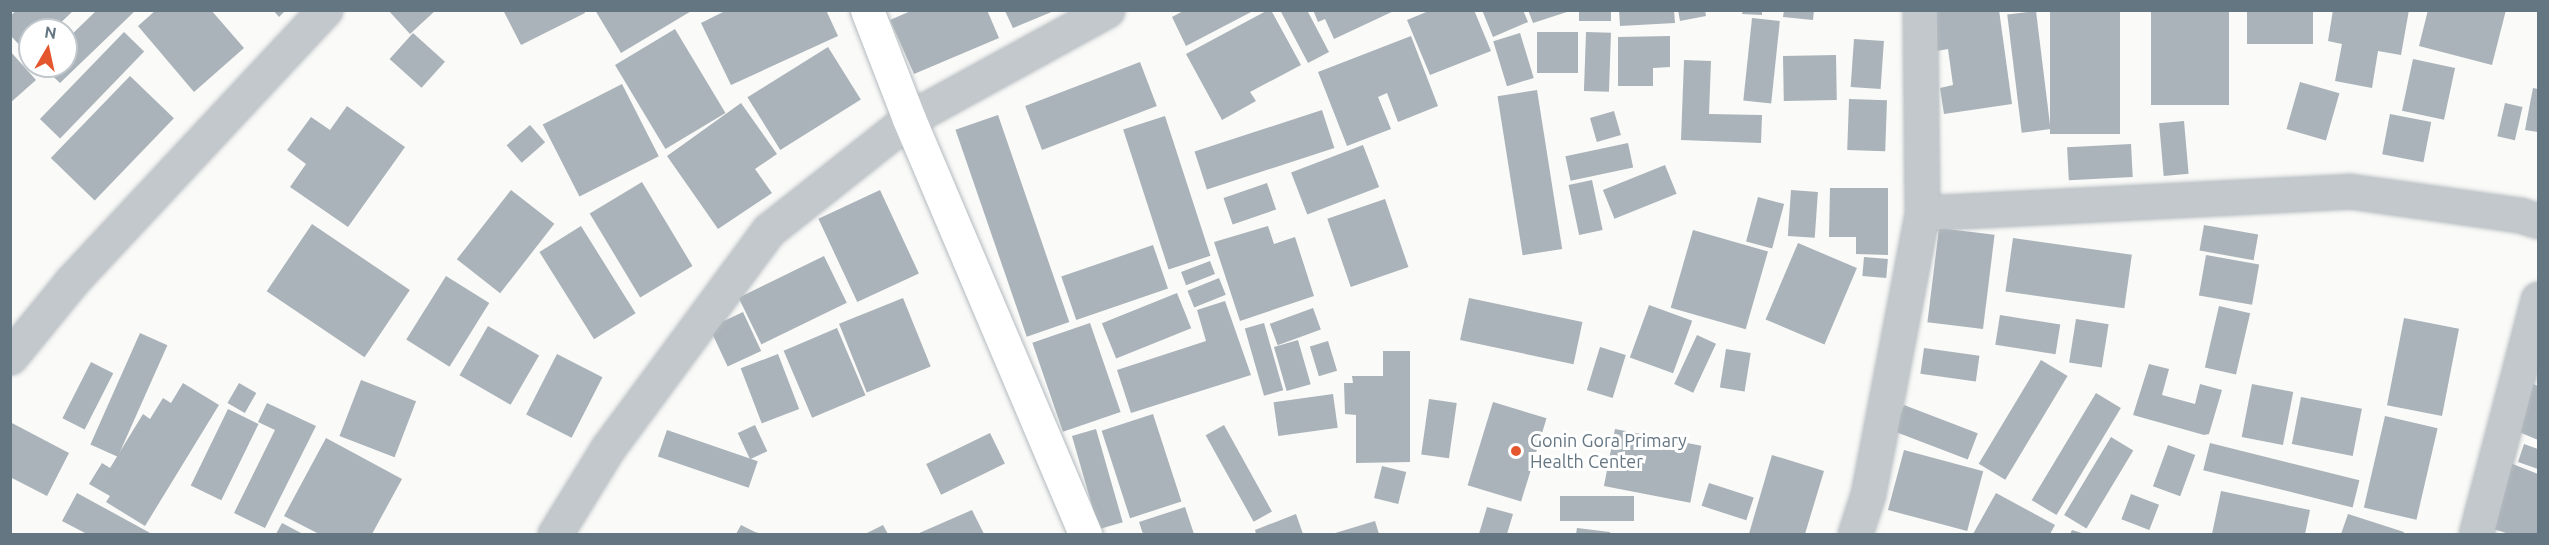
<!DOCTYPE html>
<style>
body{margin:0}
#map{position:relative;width:2549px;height:545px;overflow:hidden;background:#fafaf8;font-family:Ubuntu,sans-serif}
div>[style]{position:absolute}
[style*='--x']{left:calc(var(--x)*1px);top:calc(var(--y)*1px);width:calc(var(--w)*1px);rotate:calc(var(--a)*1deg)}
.building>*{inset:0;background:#aab3b9;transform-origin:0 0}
.roads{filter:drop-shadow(0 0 2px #b3babf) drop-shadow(0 0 2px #b3babf)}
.street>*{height:33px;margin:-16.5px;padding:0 16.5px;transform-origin:16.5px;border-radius:16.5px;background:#c3c8cc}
.secondary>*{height:33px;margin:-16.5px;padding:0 16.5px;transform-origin:16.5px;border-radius:16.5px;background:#fff}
.dots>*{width:16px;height:16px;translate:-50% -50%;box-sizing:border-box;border:3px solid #fff;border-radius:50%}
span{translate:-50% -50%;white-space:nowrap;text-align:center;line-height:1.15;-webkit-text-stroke:6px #fff;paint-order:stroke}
.poi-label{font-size:18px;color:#657683}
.left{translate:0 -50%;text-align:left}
.frame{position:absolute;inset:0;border:12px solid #657683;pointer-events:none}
.north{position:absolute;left:18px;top:18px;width:60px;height:60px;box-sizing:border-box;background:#fff;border:2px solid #c1c8cd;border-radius:50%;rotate:9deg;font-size:16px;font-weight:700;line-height:24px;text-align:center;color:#657683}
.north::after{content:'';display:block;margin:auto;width:21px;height:27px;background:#e4572e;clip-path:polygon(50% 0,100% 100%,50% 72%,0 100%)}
</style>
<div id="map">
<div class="building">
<i style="clip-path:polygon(17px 10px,74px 10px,53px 30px,30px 30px,30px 52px,28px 54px,10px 35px,10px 16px)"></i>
<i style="clip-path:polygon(97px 10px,136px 10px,60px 83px,42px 66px,66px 66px,66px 40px)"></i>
<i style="clip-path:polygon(156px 10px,211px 10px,244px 48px,194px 92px,138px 26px)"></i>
<i style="clip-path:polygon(273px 10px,286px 10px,279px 17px)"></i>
<i style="clip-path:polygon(388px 10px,436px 10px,410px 34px)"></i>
<i style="clip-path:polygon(503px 10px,584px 10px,585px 13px,521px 45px)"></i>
<i style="clip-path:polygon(595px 10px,693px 10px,621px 53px)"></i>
<i style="clip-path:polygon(727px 10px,826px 10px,838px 36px,731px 85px,701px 23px)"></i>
<i style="clip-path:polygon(913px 10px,987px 10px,999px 38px,914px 74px,890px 20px)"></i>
<i style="clip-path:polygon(1185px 10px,1255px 10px,1186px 46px,1172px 17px)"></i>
<i style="clip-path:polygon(1268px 10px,1271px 10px,1301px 65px,1250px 92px,1256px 101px,1222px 120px,1186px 54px)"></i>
<i style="clip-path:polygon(1280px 10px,1307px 10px,1329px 52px,1308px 63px)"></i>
<i style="clip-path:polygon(1313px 10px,1396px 10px,1334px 39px,1325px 19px,1318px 22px)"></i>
<i style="clip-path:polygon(1431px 10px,1474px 10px,1491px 51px,1430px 75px,1407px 20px)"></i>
<i style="clip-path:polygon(1482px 10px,1523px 10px,1528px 22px,1493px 37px)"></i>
<i style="clip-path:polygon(1528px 10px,1570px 10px,1570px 11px,1533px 23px)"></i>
<i style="left:1579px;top:10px;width:32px;height:11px"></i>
<i style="clip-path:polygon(1619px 10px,1674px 10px,1675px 23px,1620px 26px)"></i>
<i style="clip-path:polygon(1678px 10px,1705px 10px,1706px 16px,1680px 21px)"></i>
<i style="clip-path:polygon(1743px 10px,1762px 10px,1762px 15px,1742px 14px)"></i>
<i style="clip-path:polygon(1784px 10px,1814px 10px,1813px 20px,1783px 17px)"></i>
<i style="clip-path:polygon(1931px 10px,1999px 10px,2012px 104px,1944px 114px,1940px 88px,1953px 85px,1948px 49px,1937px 51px)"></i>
<i style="left:2050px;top:10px;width:70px;height:124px"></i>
<i style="left:2151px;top:10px;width:78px;height:95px"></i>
<i style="left:2247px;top:10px;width:66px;height:34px"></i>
<i style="clip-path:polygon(2333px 10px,2409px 10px,2401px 55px,2378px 51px,2372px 88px,2335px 81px,2342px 44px,2328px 41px)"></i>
<i style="clip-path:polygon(2428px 10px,2506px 10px,2492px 65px,2419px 46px)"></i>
<i style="clip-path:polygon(1005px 11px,1054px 11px,1013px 28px)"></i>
<i style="left:2036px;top:11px;width:119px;height:29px;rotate:83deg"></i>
<i style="left:1752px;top:18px;width:28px;height:83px;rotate:6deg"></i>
<i style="left:675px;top:29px;width:98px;height:70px;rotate:59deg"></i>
<i style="left:124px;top:32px;width:28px;height:121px;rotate:44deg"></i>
<i style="left:1537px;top:32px;width:41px;height:41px"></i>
<i style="left:1586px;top:32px;width:25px;height:59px;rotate:2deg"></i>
<i style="left:413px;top:33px;width:43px;height:35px;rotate:42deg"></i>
<i style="left:1520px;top:33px;width:47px;height:28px;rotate:73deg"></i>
<i style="clip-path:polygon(1411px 36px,1438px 106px,1398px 122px,1387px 93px,1378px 97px,1391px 129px,1347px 146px,1318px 72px)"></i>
<i style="clip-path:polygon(1670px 36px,1670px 67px,1653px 68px,1653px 86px,1618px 86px,1618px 37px)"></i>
<i style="left:1854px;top:39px;width:30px;height:48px;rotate:4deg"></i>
<i style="left:828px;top:47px;width:62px;height:95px;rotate:58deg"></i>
<i style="clip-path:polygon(10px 51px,36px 80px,10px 103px)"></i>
<i style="left:1836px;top:55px;width:45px;height:53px;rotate:89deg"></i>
<i style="left:2413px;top:59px;width:43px;height:53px;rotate:12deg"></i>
<i style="clip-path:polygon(1684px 60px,1711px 61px,1709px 114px,1762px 115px,1761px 143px,1681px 140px)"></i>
<i style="left:1140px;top:62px;width:47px;height:123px;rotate:69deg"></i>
<i style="left:130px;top:76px;width:61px;height:114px;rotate:44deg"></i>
<i style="left:2300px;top:82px;width:41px;height:49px;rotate:16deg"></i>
<i style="left:622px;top:84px;width:81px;height:89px;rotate:63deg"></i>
<i style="clip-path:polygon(2533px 88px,2538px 89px,2538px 132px,2525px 130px)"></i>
<i style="left:1537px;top:90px;width:161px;height:40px;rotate:81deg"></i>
<i style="left:1849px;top:99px;width:38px;height:51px;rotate:2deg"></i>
<i style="clip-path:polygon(741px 103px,777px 154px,755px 169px,772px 193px,718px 229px,667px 156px)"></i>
<i style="left:2505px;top:103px;width:18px;height:34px;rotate:13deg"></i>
<i style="clip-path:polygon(347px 106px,405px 147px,348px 227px,290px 187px,306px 164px,287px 150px,311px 117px,330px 130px)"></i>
<i style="left:1322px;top:110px;width:40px;height:134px;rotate:72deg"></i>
<i style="left:1614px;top:111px;width:25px;height:25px;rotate:74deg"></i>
<i style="left:2390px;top:114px;width:42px;height:41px;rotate:11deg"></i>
<i style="left:998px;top:115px;width:219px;height:45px;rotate:71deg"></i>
<i style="left:1165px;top:116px;width:147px;height:44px;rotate:72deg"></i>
<i style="left:2184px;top:121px;width:53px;height:25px;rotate:85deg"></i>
<i style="left:530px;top:125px;width:23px;height:31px;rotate:49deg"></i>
<i style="left:1628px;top:143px;width:25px;height:64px;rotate:78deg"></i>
<i style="left:2131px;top:144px;width:33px;height:64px;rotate:87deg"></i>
<i style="left:1363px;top:145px;width:45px;height:77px;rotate:69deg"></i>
<i style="left:1665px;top:165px;width:31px;height:67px;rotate:68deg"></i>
<i style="left:1592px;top:180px;width:51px;height:24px;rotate:78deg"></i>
<i style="left:642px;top:182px;width:98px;height:61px;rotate:59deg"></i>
<i style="left:1267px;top:183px;width:28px;height:46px;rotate:71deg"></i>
<i style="clip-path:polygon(1830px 188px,1888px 188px,1888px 255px,1856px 254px,1856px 237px,1829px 237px)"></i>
<i style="left:511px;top:190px;width:55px;height:88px;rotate:38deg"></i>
<i style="left:880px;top:190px;width:92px;height:68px;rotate:65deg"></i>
<i style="left:1791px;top:190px;width:27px;height:46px;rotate:4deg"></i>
<i style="left:1758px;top:197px;width:27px;height:46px;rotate:15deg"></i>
<i style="left:1385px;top:199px;width:72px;height:61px;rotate:71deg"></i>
<i style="left:312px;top:224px;width:118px;height:81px;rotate:34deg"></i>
<i style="left:2204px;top:225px;width:55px;height:26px;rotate:10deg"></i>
<i style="left:581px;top:226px;width:103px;height:49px;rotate:58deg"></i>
<i style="clip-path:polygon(1268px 226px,1274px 244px,1295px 237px,1314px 296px,1240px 321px,1214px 242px)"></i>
<i style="left:1939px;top:228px;width:56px;height:95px;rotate:7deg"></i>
<i style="left:1693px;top:230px;width:78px;height:81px;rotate:16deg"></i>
<i style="left:2013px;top:238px;width:120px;height:54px;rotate:8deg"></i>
<i style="left:1798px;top:243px;width:64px;height:83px;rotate:23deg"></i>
<i style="left:1153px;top:245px;width:46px;height:97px;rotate:71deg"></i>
<i style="left:2206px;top:255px;width:54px;height:41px;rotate:10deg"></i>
<i style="left:824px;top:256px;width:52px;height:95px;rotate:64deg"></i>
<i style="left:1864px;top:257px;width:24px;height:19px;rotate:5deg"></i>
<i style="left:1210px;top:261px;width:14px;height:31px;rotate:69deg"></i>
<i style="left:446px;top:276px;width:51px;height:75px;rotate:32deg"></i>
<i style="left:1219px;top:278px;width:18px;height:34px;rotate:68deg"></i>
<i style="left:1177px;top:293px;width:38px;height:81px;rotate:68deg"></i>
<i style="left:903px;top:298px;width:74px;height:69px;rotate:68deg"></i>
<i style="left:1469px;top:298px;width:116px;height:43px;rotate:12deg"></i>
<i style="clip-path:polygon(1225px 301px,1251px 375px,1131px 413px,1117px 370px,1206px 341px,1197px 310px)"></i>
<i style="left:1649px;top:305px;width:46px;height:56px;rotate:20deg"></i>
<i style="left:2219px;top:306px;width:32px;height:63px;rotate:13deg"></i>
<i style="left:1313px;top:308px;width:23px;height:46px;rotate:70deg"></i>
<i style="left:743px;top:312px;width:43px;height:37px;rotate:65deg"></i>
<i style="left:2000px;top:315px;width:61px;height:30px;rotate:9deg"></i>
<i style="left:2404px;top:318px;width:56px;height:89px;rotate:11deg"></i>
<i style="left:2076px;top:319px;width:33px;height:44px;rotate:9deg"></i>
<i style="left:1090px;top:323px;width:94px;height:61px;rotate:71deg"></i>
<i style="left:1264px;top:323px;width:70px;height:20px;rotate:74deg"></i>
<i style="left:488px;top:326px;width:59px;height:57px;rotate:30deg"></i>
<i style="left:837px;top:328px;width:73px;height:58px;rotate:67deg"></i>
<i style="left:140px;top:333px;width:30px;height:122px;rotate:24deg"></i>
<i style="left:1697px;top:335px;width:21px;height:54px;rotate:25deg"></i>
<i style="left:1298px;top:340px;width:46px;height:25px;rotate:74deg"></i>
<i style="left:1328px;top:341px;width:31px;height:19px;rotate:73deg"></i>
<i style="left:1600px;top:347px;width:27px;height:45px;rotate:17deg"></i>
<i style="left:1924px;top:348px;width:56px;height:26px;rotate:8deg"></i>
<i style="left:1726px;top:349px;width:25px;height:39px;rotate:9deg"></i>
<i style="clip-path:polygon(1383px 351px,1410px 351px,1410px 462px,1356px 463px,1356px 415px,1345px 414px,1344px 383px,1353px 383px,1352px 376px,1383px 376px)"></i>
<i style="left:557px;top:354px;width:51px;height:68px;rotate:27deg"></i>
<i style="left:778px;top:354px;width:59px;height:40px;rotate:69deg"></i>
<i style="left:2041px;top:360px;width:31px;height:121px;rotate:31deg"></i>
<i style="left:91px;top:362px;width:25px;height:63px;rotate:27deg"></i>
<i style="clip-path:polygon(2149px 364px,2169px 369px,2162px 395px,2195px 404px,2200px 384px,2222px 390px,2209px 434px,2204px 435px,2133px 415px)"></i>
<i style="left:361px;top:380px;width:59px;height:60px;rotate:21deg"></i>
<i style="clip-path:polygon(183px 383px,219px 405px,145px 526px,106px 502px,110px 496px,89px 484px,102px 463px,110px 468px,143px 414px,150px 419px,163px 398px,171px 403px)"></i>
<i style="left:239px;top:383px;width:20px;height:23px;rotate:30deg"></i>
<i style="clip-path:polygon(2530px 383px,2538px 386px,2538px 440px,2512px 429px)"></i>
<i style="left:2252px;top:384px;width:42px;height:54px;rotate:11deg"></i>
<i style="left:2096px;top:393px;width:29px;height:125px;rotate:31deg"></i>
<i style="left:1333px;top:394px;width:34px;height:60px;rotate:82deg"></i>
<i style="left:2301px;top:397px;width:62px;height:48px;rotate:11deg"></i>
<i style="left:1429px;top:399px;width:28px;height:56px;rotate:8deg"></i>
<i style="left:1493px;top:402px;width:56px;height:87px;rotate:17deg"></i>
<i style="clip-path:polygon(267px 403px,316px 426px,265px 528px,234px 513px,275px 430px,258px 422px)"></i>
<i style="left:1904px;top:405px;width:79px;height:28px;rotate:21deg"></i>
<i style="left:228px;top:409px;width:34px;height:85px;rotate:26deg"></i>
<i style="left:1153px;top:414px;width:92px;height:54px;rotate:72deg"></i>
<i style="left:2385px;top:416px;width:54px;height:94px;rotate:13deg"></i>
<i style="clip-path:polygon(10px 422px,69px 453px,47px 496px,10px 477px)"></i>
<i style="left:755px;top:425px;width:29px;height:19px;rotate:65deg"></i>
<i style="left:1224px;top:425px;width:99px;height:21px;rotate:61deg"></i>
<i style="left:1096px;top:429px;width:97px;height:25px;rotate:74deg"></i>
<i style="left:1615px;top:429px;width:88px;height:58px;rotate:11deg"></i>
<i style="left:667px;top:430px;width:96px;height:28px;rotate:19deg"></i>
<i style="left:990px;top:433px;width:34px;height:71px;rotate:64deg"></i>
<i style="left:2111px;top:437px;width:26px;height:91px;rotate:31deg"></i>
<i style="clip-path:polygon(326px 438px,402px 479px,372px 534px,319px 534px,284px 516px)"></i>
<i style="left:2210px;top:443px;width:154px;height:28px;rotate:14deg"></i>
<i style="clip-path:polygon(2524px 444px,2538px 449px,2538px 469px,2518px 462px)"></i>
<i style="left:2168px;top:445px;width:29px;height:44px;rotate:20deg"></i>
<i style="left:1904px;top:450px;width:82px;height:62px;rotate:15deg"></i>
<i style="clip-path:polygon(1772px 455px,1824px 471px,1805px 534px,1749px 534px)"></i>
<i style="clip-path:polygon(2505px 461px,2538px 474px,2538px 534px,2509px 534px,2481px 525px)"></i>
<i style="left:1382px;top:466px;width:25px;height:33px;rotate:14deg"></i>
<i style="left:1709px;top:483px;width:47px;height:24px;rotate:18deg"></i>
<i style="clip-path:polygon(2221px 491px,2310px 510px,2305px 534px,2212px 534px)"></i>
<i style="clip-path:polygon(77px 493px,152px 534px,87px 534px,62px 521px)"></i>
<i style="clip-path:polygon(1996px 493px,2055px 525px,2050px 534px,1973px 534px)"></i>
<i style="left:2131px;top:494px;width:30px;height:27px;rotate:21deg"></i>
<i style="left:1560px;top:496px;width:74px;height:25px"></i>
<i style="clip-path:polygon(1185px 507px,1194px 534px,1143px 534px,1139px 522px)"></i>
<i style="clip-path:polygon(1487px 507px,1513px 514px,1507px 534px,1479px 534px)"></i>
<i style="clip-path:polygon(972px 510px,984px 534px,917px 534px)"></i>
<i style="clip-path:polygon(1296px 514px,1303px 534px,1256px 534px,1255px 530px)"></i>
<i style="clip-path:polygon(2348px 514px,2404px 532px,2403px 534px,2341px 534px)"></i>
<i style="clip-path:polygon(1375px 521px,1379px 534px,1332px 534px)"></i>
<i style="clip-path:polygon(282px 523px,303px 534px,276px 534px)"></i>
<i style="clip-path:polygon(741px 525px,755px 532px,762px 534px,736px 534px)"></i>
<i style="clip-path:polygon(883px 525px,888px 534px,865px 534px)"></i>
<i style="clip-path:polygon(1577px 528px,1610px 532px,1610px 534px,1576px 534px)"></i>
<i style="clip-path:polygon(2072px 530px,2085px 534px,2070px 534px)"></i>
</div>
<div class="roads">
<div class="street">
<i style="--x:1922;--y:213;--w:428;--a:-2.9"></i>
<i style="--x:2349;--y:191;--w:173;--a:8"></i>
<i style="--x:2520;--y:215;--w:19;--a:18"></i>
<i style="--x:10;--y:357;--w:98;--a:-50.8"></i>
<i style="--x:72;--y:281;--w:371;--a:-47"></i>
<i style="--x:555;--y:534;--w:101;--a:-58.4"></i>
<i style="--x:608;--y:448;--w:271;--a:-53.6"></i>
<i style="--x:769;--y:230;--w:179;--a:-38.4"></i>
<i style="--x:909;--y:119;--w:226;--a:-28.8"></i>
<i style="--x:1855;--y:534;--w:42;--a:-72"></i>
<i style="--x:1868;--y:494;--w:286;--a:-79.1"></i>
<i style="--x:1922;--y:213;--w:203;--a:-90.6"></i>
<i style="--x:2476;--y:534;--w:243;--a:-75.2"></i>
</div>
<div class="secondary">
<i style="--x:867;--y:10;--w:117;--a:68.9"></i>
<i style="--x:909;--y:119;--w:451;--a:67"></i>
</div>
</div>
<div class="dots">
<i style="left:1516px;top:451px;background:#e4572e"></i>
</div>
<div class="poi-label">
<span class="left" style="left:1530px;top:451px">Gonin Gora Primary<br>Health Center</span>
</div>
<div class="frame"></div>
<div class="north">N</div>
</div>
